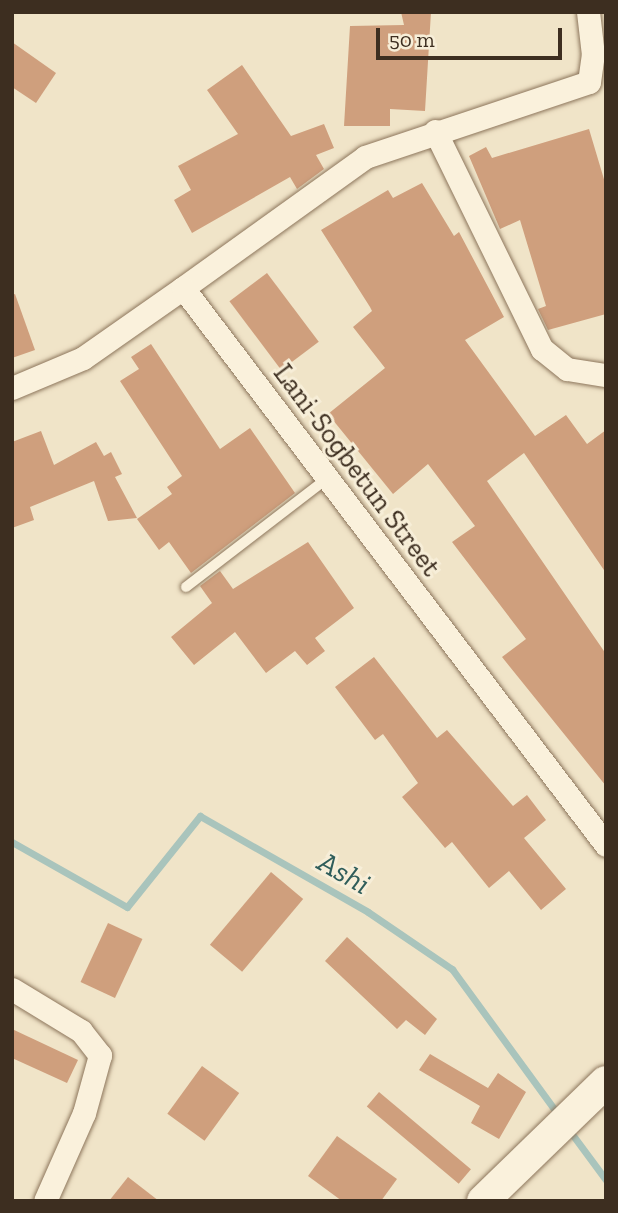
<!DOCTYPE html>
<style>
body{margin:0}
#map{position:relative;width:618px;height:1213px;overflow:hidden;background:#f0e4c8;font-family:"Zilla Slab",serif}
div>[style]{position:absolute}
[style*='--x']{left:calc(var(--x)*1px);top:calc(var(--y)*1px);width:calc(var(--w)*1px);rotate:calc(var(--a)*1deg)}
.stream>*{height:7px;margin:-3.5px;padding:0 3.5px;transform-origin:3.5px;border-radius:3.5px;background:#a9c4bc}
.building>*{inset:0;background:#cf9f7d;transform-origin:0 0}
.roads{filter:drop-shadow(0 0 2px #8d765c) drop-shadow(0 0 2px #8d765c)}
.lane>*{height:10px;margin:-5px;padding:0 5px;transform-origin:5px;border-radius:5px;background:#faf1dc}
.street>*{height:23px;margin:-11.5px;padding:0 11.5px;transform-origin:11.5px;border-radius:11.5px;background:#faf1dc}
.secondary>*{height:32px;margin:-16px;padding:0 16px;transform-origin:16px;border-radius:16px;background:#faf1dc}
span{translate:-50% -50%;white-space:nowrap;text-align:center;line-height:1.15;-webkit-text-stroke:6px #f7eed8;paint-order:stroke}
.street-label{font-size:28px;color:#3d2e20}
.water-label{font-size:30px;color:#2f5d5a;font-style:italic}
.frame{position:absolute;inset:0;border:14px solid #3d2e20;pointer-events:none}
.scale{position:absolute;left:376px;top:28px;width:186px;height:32px;box-sizing:border-box;border:4px solid #3d2e20;border-top:0;padding-left:9px;font-size:21px;line-height:24px;white-space:nowrap;color:#3d2e20;-webkit-text-stroke:5px #f7eed8;paint-order:stroke}
</style>
<div id="map">
<div class="stream">
<i style="--x:12;--y:842;--w:132;--a:29.5"></i>
<i style="--x:127;--y:907;--w:117;--a:-51.3"></i>
<i style="--x:200;--y:816;--w:193;--a:29.7"></i>
<i style="--x:368;--y:912;--w:102;--a:34.2"></i>
<i style="--x:452;--y:969;--w:183;--a:53.9"></i>
<i style="--x:569;--y:1130;--w:62;--a:53.5"></i>
</div>
<div class="building">
<i style="clip-path:polygon(401px 12px,431px 12px,425px 111px,390px 109px,390px 126px,344px 126px,350px 26px,404px 25px)"></i>
<i style="clip-path:polygon(12px 42px,56px 73px,36px 103px,12px 87px)"></i>
<i style="clip-path:polygon(242px 65px,291px 136px,324px 124px,334px 148px,316px 155px,324px 169px,297px 189px,290px 177px,192px 233px,174px 200px,191px 190px,178px 166px,238px 134px,207px 90px)"></i>
<i style="clip-path:polygon(589px 129px,606px 186px,606px 314px,548px 330px,538px 309px,546px 306px,520px 220px,500px 229px,469px 156px,486px 147px,492px 158px)"></i>
<i style="clip-path:polygon(422px 183px,454px 236px,459px 232px,504px 317px,465px 340px,535px 436px,566px 415px,587px 444px,606px 430px,606px 573px,524px 453px,487px 481px,606px 654px,606px 786px,502px 657px,526px 639px,452px 542px,475px 526px,428px 464px,393px 494px,328px 414px,385px 368px,353px 327px,372px 311px,370px 307px,321px 230px,388px 190px,393px 198px)"></i>
<i style="left:267px;top:273px;width:86px;height:47px;rotate:53deg"></i>
<i style="clip-path:polygon(15px 294px,35px 350px,12px 358px,12px 295px)"></i>
<i style="clip-path:polygon(151px 344px,220px 449px,250px 428px,295px 493px,191px 573px,169px 542px,159px 550px,137px 519px,172px 494px,167px 487px,182px 476px,120px 381px,139px 369px,131px 357px)"></i>
<i style="clip-path:polygon(41px 431px,54px 465px,96px 442px,104px 456px,111px 452px,122px 474px,115px 477px,137px 518px,108px 521px,94px 481px,30px 507px,34px 520px,12px 528px,12px 442px)"></i>
<i style="clip-path:polygon(308px 542px,354px 608px,315px 638px,325px 651px,307px 665px,295px 651px,266px 673px,235px 632px,194px 665px,171px 637px,212px 603px,200px 586px,220px 571px,233px 589px)"></i>
<i style="clip-path:polygon(374px 657px,437px 738px,447px 730px,513px 806px,527px 795px,546px 820px,524px 838px,566px 889px,541px 910px,509px 871px,489px 888px,452px 842px,445px 848px,402px 797px,418px 783px,383px 734px,375px 740px,335px 687px)"></i>
<i style="left:271px;top:872px;width:42px;height:95px;rotate:40deg"></i>
<i style="left:108px;top:923px;width:38px;height:65px;rotate:25deg"></i>
<i style="clip-path:polygon(347px 937px,437px 1019px,425px 1035px,406px 1020px,397px 1029px,325px 961px)"></i>
<i style="clip-path:polygon(12px 1029px,78px 1060px,67px 1083px,12px 1058px)"></i>
<i style="clip-path:polygon(430px 1054px,488px 1088px,498px 1073px,526px 1092px,499px 1139px,471px 1123px,480px 1106px,419px 1070px)"></i>
<i style="left:202px;top:1066px;width:46px;height:59px;rotate:36deg"></i>
<i style="left:379px;top:1092px;width:120px;height:19px;rotate:40deg"></i>
<i style="clip-path:polygon(337px 1136px,397px 1179px,381px 1201px,342px 1201px,308px 1176px)"></i>
<i style="clip-path:polygon(128px 1177px,159px 1201px,109px 1201px)"></i>
</div>
<div class="roads">
<div class="lane">
<i style="--x:186;--y:587;--w:175;--a:-37.6"></i>
</div>
<div class="street">
<i style="--x:435;--y:131;--w:243;--a:63.9"></i>
<i style="--x:542;--y:349;--w:32;--a:39"></i>
<i style="--x:567;--y:369;--w:39;--a:9"></i>
<i style="--x:183;--y:288;--w:224;--a:-35.7"></i>
<i style="--x:365;--y:157;--w:236;--a:-18.5"></i>
<i style="--x:589;--y:82;--w:27;--a:-82"></i>
<i style="--x:593;--y:55;--w:43;--a:-96.6"></i>
<i style="--x:12;--y:388;--w:77;--a:-22.9"></i>
<i style="--x:83;--y:358;--w:122;--a:-35"></i>
<i style="--x:183;--y:288;--w:699;--a:52.79"></i>
<i style="--x:12;--y:989;--w:81;--a:31.3"></i>
<i style="--x:81;--y:1031;--w:31;--a:52"></i>
<i style="--x:100;--y:1055;--w:60;--a:105.4"></i>
<i style="--x:84;--y:1113;--w:96;--a:113.9"></i>
</div>
<div class="secondary">
<i style="--x:483;--y:1201;--w:171;--a:-44.1"></i>
</div>
</div>
<div class="street-label">
<span style="left:357px;top:470px;rotate:53deg">Lani-Sogbetun Street</span>
</div>
<div class="water-label">
<span style="left:344px;top:873px;rotate:30deg">Ashi</span>
</div>
<div class="frame"></div>
<div class="scale">50 m</div>
</div>
